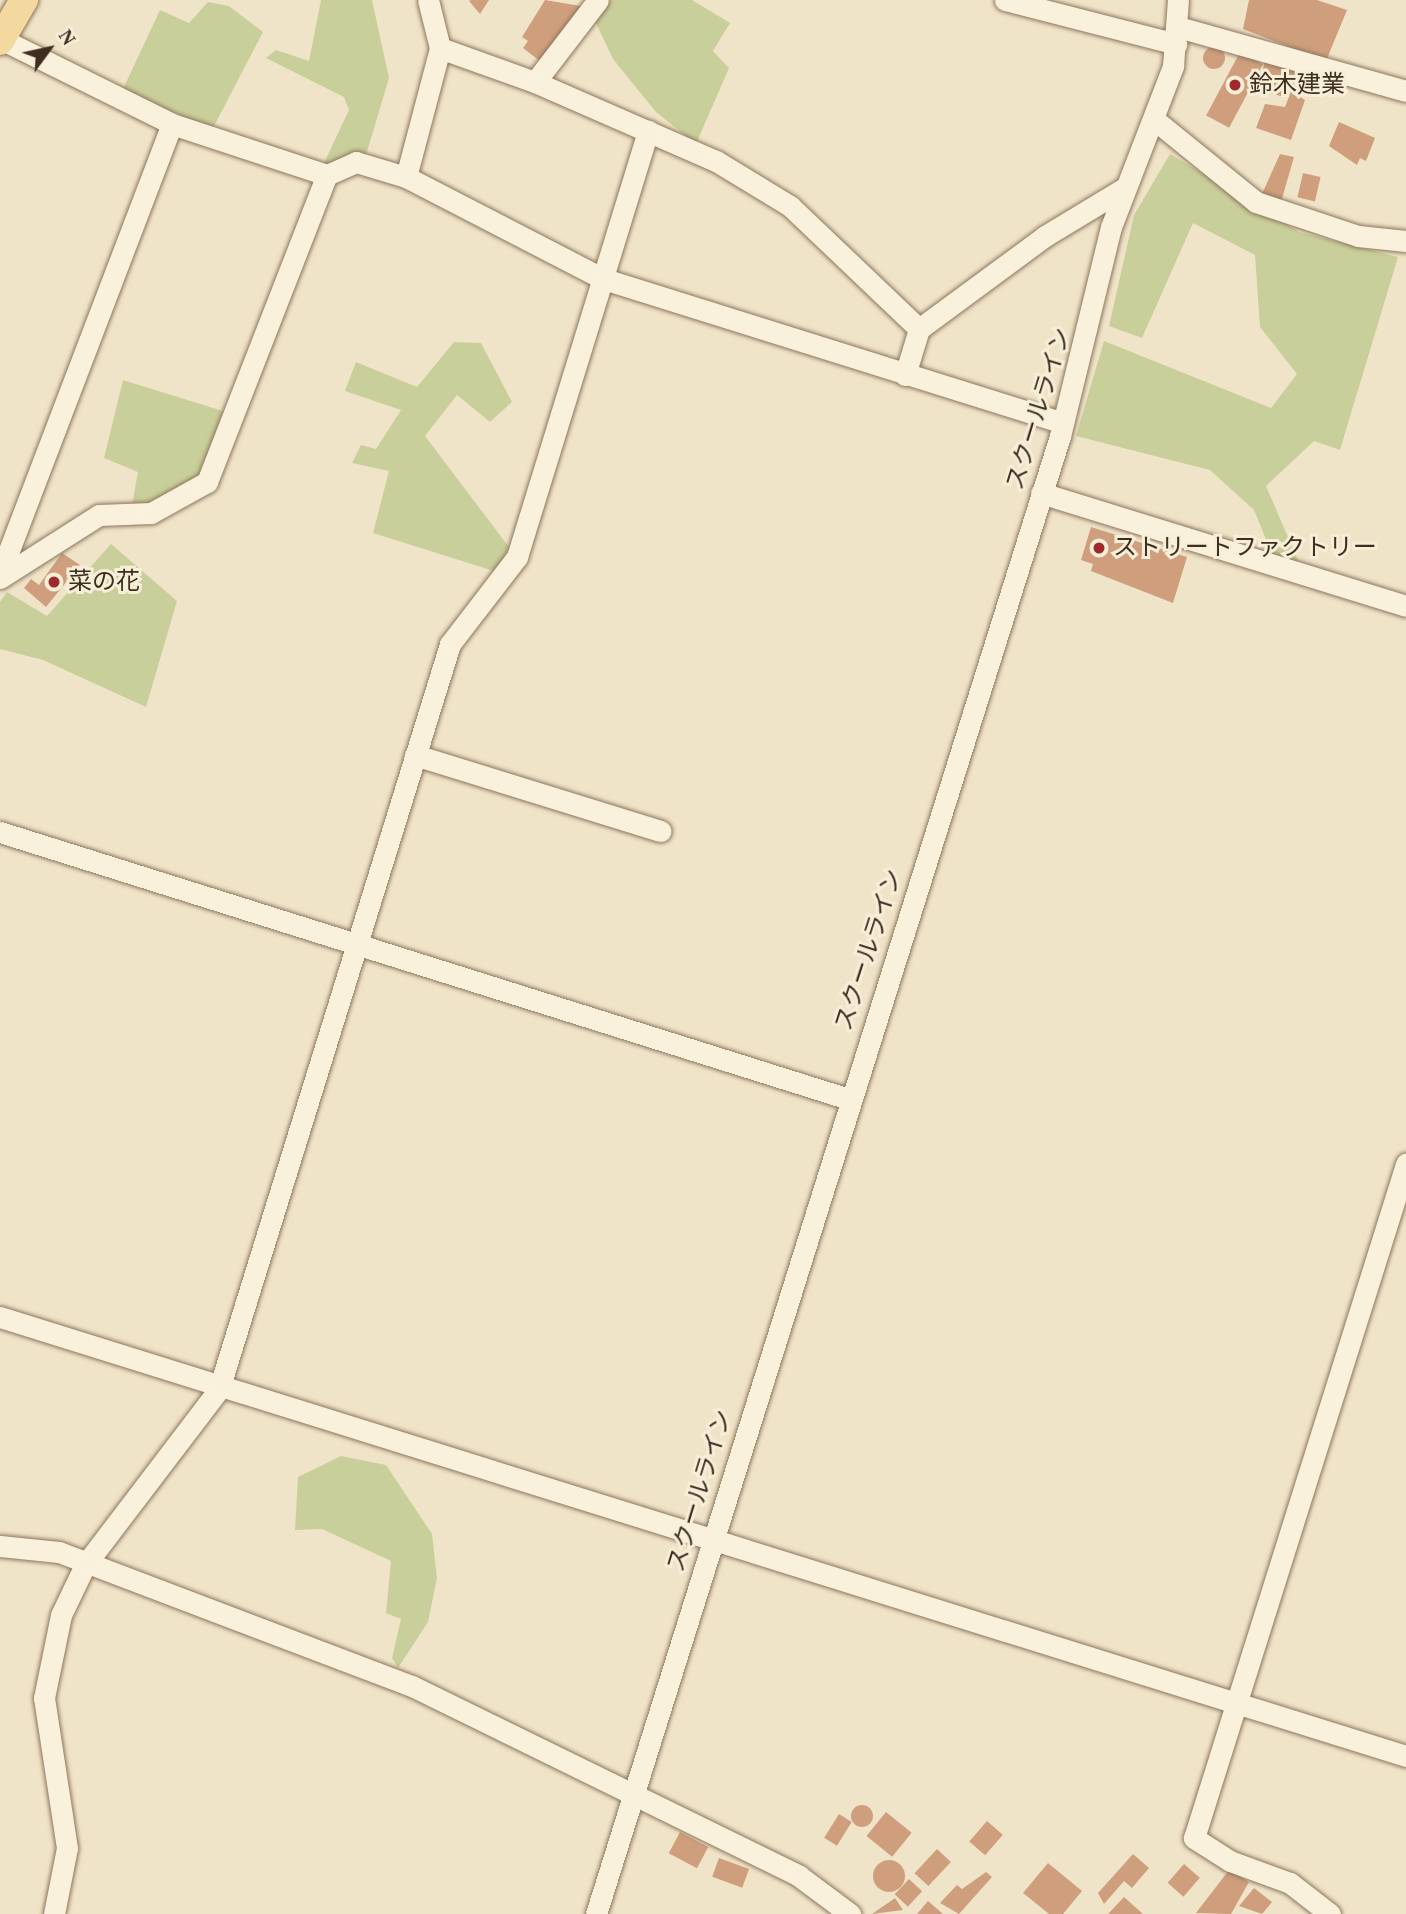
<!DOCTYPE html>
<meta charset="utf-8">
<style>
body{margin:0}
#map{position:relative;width:1406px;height:1914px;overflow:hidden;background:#f0e4c8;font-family:"Times New Roman","Noto Sans JP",serif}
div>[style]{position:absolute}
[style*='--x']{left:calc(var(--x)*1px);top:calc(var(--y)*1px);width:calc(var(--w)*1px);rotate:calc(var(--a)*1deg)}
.green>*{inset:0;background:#c9cf9b}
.building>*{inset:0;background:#cf9f7d;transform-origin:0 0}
.round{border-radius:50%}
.roads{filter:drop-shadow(0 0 2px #8d765c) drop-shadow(0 0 2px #8d765c)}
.minor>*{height:21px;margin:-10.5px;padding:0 10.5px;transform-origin:10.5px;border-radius:10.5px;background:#faf1dc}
.major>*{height:28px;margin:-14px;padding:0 14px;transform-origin:14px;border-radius:14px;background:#f3d9a0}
.dots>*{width:19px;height:19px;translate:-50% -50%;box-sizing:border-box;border:4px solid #f7eed8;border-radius:50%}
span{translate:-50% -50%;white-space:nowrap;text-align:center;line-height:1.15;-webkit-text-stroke:6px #f7eed8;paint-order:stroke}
.poi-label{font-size:24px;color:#3d2e20}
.left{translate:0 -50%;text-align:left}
.street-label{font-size:24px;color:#3d2e20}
.north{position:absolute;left:14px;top:14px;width:70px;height:70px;-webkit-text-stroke:5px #f7eed8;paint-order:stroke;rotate:57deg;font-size:19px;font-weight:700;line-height:28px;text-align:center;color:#3d2e20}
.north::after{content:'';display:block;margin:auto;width:24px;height:32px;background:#3d2e20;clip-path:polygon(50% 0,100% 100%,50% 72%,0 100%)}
</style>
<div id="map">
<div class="green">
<i style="clip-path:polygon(321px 0,372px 0,389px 78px,366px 155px,323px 165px,349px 110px,344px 97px,266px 58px,276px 50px,309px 61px)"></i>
<i style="clip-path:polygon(611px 0,692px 0,730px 23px,713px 51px,729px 68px,696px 144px,656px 112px,613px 59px,595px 21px)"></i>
<i style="clip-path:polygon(208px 2px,229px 6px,263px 32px,212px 130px,123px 89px,160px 10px,189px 23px)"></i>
<i style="clip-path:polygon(1170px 154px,1299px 232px,1398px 257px,1340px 450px,1314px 441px,1266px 486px,1300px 565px,1274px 559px,1254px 510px,1210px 470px,1076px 436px,1104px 341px,1271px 408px,1297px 374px,1260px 327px,1255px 255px,1193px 223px,1142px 338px,1109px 326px,1134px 215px)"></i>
<i style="clip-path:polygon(454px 342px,481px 343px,512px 402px,490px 422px,457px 395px,425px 436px,509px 547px,497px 572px,373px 533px,389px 471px,352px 463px,361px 445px,376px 449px,401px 410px,345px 391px,356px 362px,417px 387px)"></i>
<i style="clip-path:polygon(123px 380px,226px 412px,204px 471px,163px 499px,131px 511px,138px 472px,104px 458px)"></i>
<i style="clip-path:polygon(111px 544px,177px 601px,146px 707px,43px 660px,0 649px,0 602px,7px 592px,47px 616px)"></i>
<i style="clip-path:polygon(341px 1456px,386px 1465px,432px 1534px,437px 1578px,428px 1622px,398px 1668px,392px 1658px,401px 1619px,386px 1613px,391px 1561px,322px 1529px,295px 1530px,298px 1477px)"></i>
</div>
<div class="building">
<i style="clip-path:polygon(489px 0,480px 14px,469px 1px,471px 0)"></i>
<i style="clip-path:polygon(545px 0,581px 6px,540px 61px,523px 48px,528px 41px,522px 37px)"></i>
<i style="clip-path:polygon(1249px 0,1317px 0,1347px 10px,1326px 61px,1243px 29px)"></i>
<i class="round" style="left:1203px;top:47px;width:22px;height:22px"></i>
<i style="left:1240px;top:52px;width:26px;height:72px;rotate:28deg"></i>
<i style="clip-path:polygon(1266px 58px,1322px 71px,1315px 91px,1288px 83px,1284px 97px,1257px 89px)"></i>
<i style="clip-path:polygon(1291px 91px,1305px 100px,1291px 140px,1256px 128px,1265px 104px,1285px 107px)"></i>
<i style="clip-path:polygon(1339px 122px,1375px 138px,1366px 161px,1360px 158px,1357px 165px,1329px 146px)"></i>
<i style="clip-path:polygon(1280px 154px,1294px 157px,1281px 202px,1262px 194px)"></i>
<i style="left:1303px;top:173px;width:18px;height:25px;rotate:13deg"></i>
<i style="clip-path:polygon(1091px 527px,1187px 557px,1173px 603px,1091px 571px,1093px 564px,1081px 560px)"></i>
<i style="clip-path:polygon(62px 553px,80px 565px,46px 607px,24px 588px,31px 579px,39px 585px)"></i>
<i class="round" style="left:851px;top:1805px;width:22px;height:22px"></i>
<i style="left:886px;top:1812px;width:33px;height:31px;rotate:39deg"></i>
<i style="left:839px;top:1814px;width:15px;height:28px;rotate:32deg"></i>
<i style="left:987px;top:1821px;width:21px;height:27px;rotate:41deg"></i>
<i style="left:680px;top:1832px;width:32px;height:24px;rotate:28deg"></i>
<i style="left:937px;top:1849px;width:19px;height:33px;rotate:43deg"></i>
<i style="clip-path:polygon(1133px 1854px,1149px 1868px,1132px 1888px,1124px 1881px,1104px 1904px,1098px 1893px)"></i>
<i style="left:719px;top:1858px;width:32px;height:20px;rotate:20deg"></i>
<i class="round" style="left:873px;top:1860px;width:32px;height:32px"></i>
<i style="clip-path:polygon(1048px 1863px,1082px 1891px,1063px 1914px,1049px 1914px,1023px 1893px)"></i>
<i style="left:1184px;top:1864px;width:21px;height:25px;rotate:41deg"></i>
<i style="clip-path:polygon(1229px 1870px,1249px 1882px,1231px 1914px,1196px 1913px)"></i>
<i style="clip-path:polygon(986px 1872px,992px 1877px,959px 1914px,940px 1903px,957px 1885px,962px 1889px)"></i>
<i style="left:909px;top:1879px;width:18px;height:21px;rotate:43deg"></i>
<i style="clip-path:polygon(1254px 1888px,1272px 1902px,1262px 1914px,1239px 1906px)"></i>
<i style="clip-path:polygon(1124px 1897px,1143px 1914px,1108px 1914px)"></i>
<i style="clip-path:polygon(895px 1898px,903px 1910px,872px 1914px)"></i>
<i style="clip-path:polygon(928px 1901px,943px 1914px,917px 1914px)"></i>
</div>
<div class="roads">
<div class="minor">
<i style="--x:1005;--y:0;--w:177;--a:14.4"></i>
<i style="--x:1178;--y:27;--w:237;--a:15.7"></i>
<i style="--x:1;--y:39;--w:191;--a:26.4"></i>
<i style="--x:172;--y:124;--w:163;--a:18.2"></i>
<i style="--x:327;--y:175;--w:32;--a:-24"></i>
<i style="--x:356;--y:162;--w:52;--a:16.7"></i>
<i style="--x:406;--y:177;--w:223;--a:27.3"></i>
<i style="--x:604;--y:279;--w:481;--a:17.4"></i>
<i style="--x:440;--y:48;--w:101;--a:19.7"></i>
<i style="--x:535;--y:82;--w:103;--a:-52.5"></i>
<i style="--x:535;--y:82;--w:197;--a:23.6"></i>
<i style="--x:716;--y:161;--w:87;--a:31.3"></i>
<i style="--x:790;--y:206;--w:178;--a:43.6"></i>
<i style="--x:1156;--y:121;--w:129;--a:39"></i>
<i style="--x:1256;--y:202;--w:108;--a:18.4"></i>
<i style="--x:1358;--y:236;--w:48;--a:5.9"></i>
<i style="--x:406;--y:177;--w:133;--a:-75.2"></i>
<i style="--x:440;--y:48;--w:49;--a:-104"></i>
<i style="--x:905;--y:375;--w:48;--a:-73.1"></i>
<i style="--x:919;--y:329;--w:157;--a:-36.4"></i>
<i style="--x:1045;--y:236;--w:91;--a:-31.1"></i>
<i style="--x:1041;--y:493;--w:382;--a:17.2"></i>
<i style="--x:0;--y:574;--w:482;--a:-69.1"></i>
<i style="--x:0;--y:578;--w:117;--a:-32.5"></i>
<i style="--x:99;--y:515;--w:52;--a:-2.2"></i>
<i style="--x:151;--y:513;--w:64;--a:-29"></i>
<i style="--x:207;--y:482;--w:330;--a:-68.7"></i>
<i style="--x:415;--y:755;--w:257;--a:17.2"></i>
<i style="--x:0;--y:832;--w:890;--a:17.46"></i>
<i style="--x:0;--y:1317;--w:1473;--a:17.34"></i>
<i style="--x:0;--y:1546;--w:59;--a:5.8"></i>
<i style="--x:59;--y:1552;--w:378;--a:20.8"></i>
<i style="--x:412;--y:1686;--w:431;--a:26.1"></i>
<i style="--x:799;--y:1876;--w:64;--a:36.7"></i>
<i style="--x:54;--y:1914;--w:67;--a:-78.9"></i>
<i style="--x:67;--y:1848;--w:152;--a:-98.7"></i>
<i style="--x:44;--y:1698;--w:85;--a:-78.4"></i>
<i style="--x:61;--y:1615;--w:55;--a:-64.4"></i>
<i style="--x:85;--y:1565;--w:221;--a:-52.7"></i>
<i style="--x:219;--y:1389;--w:780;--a:-72.77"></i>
<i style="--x:450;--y:644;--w:110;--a:-52.4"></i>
<i style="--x:517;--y:557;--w:446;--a:-72.9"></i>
<i style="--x:596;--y:1914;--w:1549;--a:-72.57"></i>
<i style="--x:1060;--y:436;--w:215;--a:-76.3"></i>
<i style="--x:1111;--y:227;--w:173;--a:-68.9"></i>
<i style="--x:1173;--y:66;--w:66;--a:-85.7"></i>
<i style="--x:1330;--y:1914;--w:51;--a:-142.2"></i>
<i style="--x:1290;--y:1883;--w:64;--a:-159.9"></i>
<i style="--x:1230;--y:1861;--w:43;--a:-147.4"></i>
<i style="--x:1194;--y:1838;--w:707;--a:-72.54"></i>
</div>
<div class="major">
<i style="--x:0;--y:41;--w:48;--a:-59.7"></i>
</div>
</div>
<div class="dots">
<i style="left:1235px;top:85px;background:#9e2a2b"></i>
<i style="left:1099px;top:548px;background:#9e2a2b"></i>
<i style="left:54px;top:582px;background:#9e2a2b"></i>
</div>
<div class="poi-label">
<span class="left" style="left:1249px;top:85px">鈴木建業</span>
<span class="left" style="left:1113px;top:548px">ストリートファクトリー</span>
<span class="left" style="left:68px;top:582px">菜の花</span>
</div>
<div class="street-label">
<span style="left:1039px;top:409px;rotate:-73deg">スクールライン</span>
<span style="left:869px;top:950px;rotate:-72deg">スクールライン</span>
<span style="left:700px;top:1491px;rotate:-73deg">スクールライン</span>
</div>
<div class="north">N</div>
</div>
